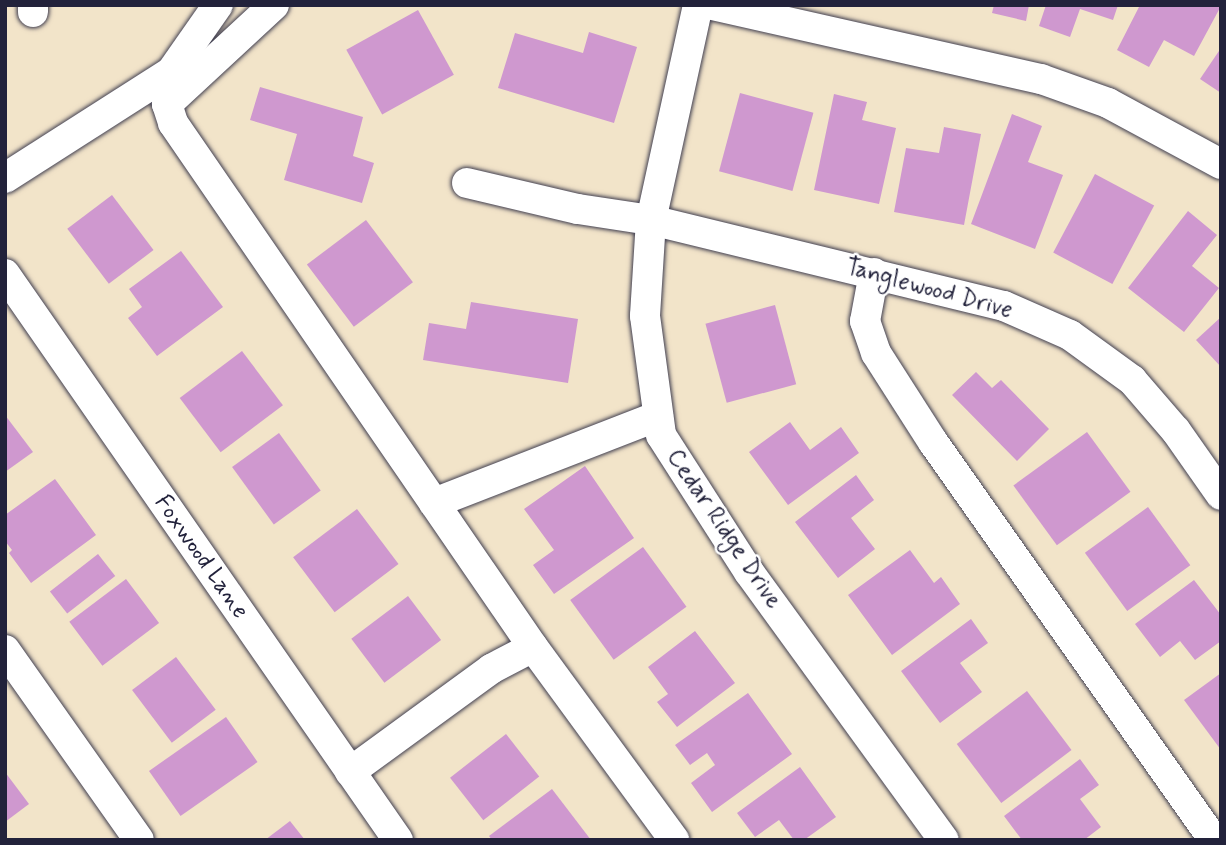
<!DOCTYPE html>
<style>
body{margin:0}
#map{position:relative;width:1226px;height:845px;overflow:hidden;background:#f2e4c9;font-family:Mynerve,sans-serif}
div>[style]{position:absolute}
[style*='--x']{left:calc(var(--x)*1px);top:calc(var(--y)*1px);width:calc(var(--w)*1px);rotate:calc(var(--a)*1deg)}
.building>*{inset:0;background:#cf98cf;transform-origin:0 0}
.roads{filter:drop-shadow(0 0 2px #413f50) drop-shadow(0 0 2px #413f50)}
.minor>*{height:30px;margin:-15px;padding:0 15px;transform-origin:15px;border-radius:15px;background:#fff}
span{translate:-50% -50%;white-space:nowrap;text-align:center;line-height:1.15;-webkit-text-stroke:5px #fff;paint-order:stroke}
.street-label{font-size:24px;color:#22223b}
.frame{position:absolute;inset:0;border:7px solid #22223b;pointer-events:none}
</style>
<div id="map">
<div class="building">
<i style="clip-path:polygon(994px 5px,1029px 5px,1026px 21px,992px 13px)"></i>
<i style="clip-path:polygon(1046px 5px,1118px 5px,1113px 20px,1080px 9px,1070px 37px,1039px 26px)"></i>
<i style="clip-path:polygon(1140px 5px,1221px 5px,1221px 6px,1194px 56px,1164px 40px,1149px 67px,1117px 50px)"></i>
<i style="left:418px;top:10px;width:74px;height:82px;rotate:61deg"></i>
<i style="clip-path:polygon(589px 32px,637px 47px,614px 123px,498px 88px,515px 33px,583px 53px)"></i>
<i style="clip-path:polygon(1221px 48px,1221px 93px,1200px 79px)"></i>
<i style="clip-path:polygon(260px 87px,363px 117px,353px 156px,374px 163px,362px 203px,284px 180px,297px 134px,250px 120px)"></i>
<i style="left:740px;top:93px;width:76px;height:81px;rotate:15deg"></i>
<i style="clip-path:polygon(834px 94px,867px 102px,862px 120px,896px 128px,879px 204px,814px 190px)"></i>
<i style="clip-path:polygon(1012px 114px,1042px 126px,1028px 162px,1063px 175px,1035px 249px,971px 224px)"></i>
<i style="clip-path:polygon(944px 127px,981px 134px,964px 225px,894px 212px,906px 148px,939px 153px)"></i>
<i style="left:1095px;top:174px;width:67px;height:89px;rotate:28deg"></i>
<i style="left:112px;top:195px;width:69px;height:56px;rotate:53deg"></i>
<i style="clip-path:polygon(1188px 211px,1217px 235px,1192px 266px,1219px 288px,1184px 332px,1128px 288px)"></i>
<i style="left:366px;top:220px;width:78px;height:74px;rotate:53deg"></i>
<i style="clip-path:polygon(181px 251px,223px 307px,157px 356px,128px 318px,142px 307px,129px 289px)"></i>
<i style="clip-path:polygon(471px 302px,578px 319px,568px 383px,423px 360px,429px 323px,466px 329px)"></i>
<i style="left:775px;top:305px;width:82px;height:72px;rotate:75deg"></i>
<i style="clip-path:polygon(1221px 317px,1221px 367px,1196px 340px)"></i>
<i style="left:242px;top:351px;width:68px;height:78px;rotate:53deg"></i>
<i style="clip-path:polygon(976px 372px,992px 388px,1001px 380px,1049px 429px,1017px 461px,952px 395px)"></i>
<i style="clip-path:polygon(5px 415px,33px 452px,5px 472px)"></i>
<i style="clip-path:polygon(790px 422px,810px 450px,841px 427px,859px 453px,788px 505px,749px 452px)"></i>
<i style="left:1087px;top:432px;width:74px;height:91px;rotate:54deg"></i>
<i style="left:279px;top:433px;width:71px;height:58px;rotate:54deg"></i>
<i style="clip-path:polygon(585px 466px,634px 538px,554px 594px,533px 565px,554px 550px,524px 509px)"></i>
<i style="clip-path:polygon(856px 475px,874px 500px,851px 518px,875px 549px,838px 578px,795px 522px)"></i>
<i style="clip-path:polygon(55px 479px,96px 535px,31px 583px,9px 553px,12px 550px,5px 541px,5px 515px)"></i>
<i style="left:1148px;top:507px;width:72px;height:78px;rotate:54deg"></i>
<i style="left:357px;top:509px;width:69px;height:80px;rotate:53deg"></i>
<i style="left:643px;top:547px;width:74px;height:90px;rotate:54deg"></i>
<i style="clip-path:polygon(910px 550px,934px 583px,941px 577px,960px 604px,892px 655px,848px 595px)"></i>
<i style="left:98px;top:554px;width:28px;height:61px;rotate:52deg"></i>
<i style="left:126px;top:579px;width:55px;height:71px;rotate:53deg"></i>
<i style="clip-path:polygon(1194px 580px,1221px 615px,1221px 641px,1195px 660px,1180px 641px,1160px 657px,1135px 624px)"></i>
<i style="left:408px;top:596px;width:55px;height:71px;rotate:53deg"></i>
<i style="clip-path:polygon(971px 619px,988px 643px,960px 663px,982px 692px,940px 723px,901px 671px)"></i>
<i style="clip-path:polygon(695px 631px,735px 683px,677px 727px,657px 702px,668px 694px,648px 667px)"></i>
<i style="left:176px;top:657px;width:66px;height:55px;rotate:53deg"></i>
<i style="clip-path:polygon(1221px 673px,1221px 750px,1184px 700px)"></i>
<i style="left:1027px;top:691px;width:74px;height:88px;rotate:53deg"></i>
<i style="clip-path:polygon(748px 693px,792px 754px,712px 812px,691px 783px,715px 765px,707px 753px,690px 765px,675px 745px)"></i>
<i style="left:226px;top:717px;width:55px;height:94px;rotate:55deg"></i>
<i style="left:506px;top:734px;width:54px;height:71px;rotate:52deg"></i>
<i style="clip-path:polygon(1080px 759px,1099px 785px,1080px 799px,1101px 827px,1084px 840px,1022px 840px,1004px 816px)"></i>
<i style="clip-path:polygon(800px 767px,836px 817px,804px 840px,794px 840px,779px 820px,755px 837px,737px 813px)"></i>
<i style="clip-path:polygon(5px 772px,29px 804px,5px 822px)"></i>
<i style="clip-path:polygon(552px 789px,591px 840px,492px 840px,489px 836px)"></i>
<i style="clip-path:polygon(290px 821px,305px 840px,265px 840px)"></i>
</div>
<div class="roads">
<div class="minor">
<i style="--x:274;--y:5;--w:146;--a:137.2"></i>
<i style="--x:167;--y:104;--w:20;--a:72"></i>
<i style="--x:173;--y:123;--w:636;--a:55.51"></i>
<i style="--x:698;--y:5;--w:220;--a:102.3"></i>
<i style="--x:651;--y:220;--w:96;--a:93.6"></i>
<i style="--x:645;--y:316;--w:120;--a:82.3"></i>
<i style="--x:661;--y:435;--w:163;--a:57.3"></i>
<i style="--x:749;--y:572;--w:331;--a:54"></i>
<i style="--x:712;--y:5;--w:337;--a:12.7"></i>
<i style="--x:1041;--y:79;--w:71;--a:19.7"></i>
<i style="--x:1108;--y:103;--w:128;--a:28.4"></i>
<i style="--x:33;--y:12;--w:7;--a:-90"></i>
<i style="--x:5;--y:178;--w:197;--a:-32.6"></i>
<i style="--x:171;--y:72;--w:82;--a:-55"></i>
<i style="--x:467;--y:183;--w:114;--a:13.2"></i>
<i style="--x:578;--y:209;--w:74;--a:8.6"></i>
<i style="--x:651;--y:220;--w:363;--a:13.7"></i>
<i style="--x:1004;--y:306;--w:72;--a:23.7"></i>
<i style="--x:1070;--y:335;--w:77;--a:36"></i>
<i style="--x:1132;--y:380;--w:67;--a:49.2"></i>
<i style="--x:1176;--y:431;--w:78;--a:54.9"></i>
<i style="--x:874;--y:273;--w:49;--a:100.6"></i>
<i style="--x:865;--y:321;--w:34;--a:71"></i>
<i style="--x:876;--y:353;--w:106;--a:57.4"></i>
<i style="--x:933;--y:442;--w:487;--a:54.8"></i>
<i style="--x:5;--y:274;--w:689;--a:55.23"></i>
<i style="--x:434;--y:503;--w:240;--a:-21.2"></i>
<i style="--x:5;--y:650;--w:232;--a:54.8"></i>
<i style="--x:350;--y:772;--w:175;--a:-36.1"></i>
<i style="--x:491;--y:669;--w:47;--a:-27.6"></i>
<i style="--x:533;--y:647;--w:239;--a:53.8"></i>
</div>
</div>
<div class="street-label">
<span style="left:929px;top:289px;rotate:15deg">Tanglewood Drive</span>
<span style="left:724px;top:529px;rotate:56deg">Cedar Ridge Drive</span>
<span style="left:201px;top:557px;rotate:55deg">Foxwood Lane</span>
</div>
<div class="frame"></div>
</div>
